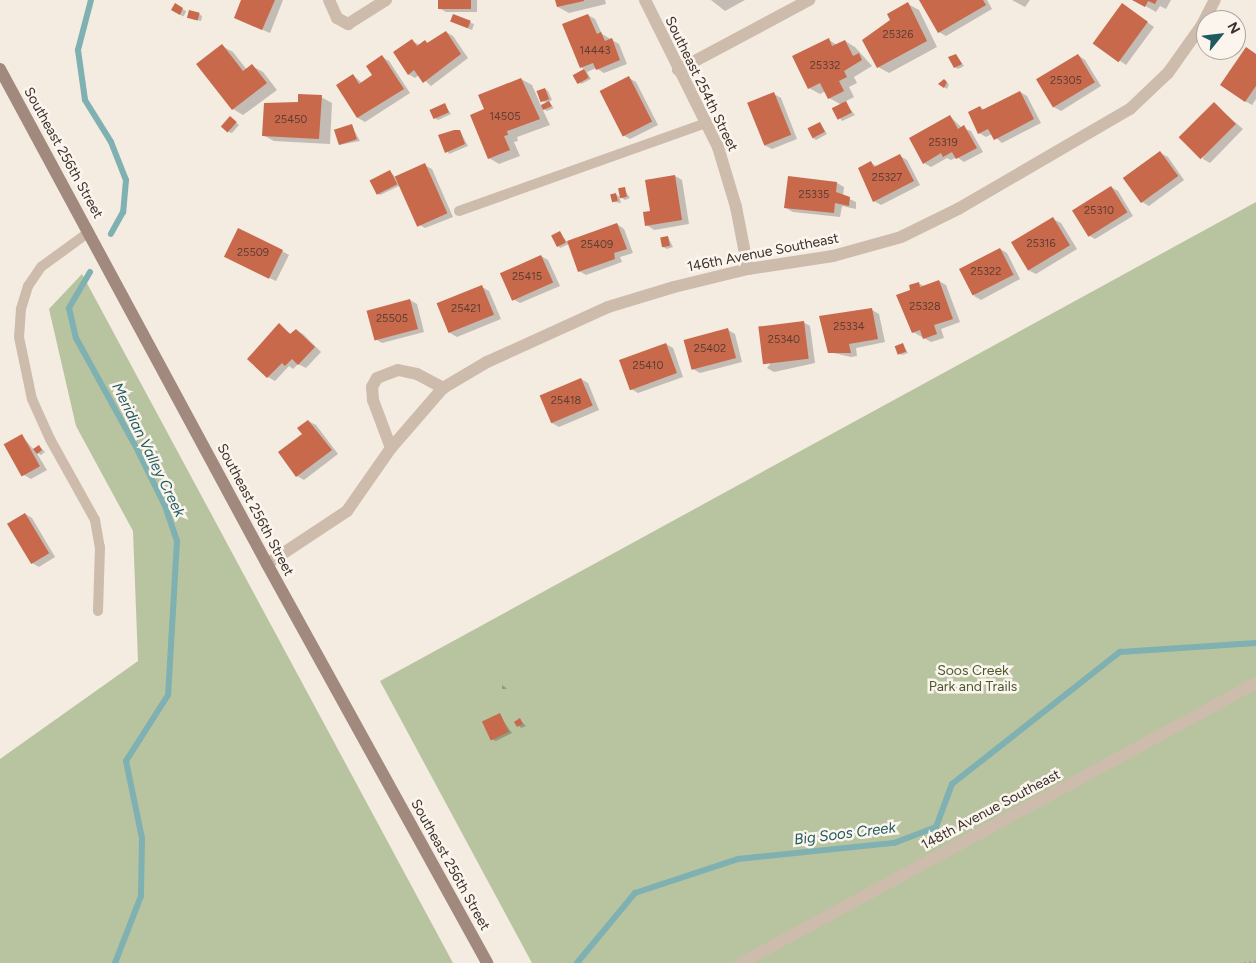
<!DOCTYPE html>
<style>
body{margin:0}
#map{position:relative;width:1256px;height:963px;overflow:hidden;background:#f4ebe1;font-family:Figtree,sans-serif}
div>[style]{position:absolute}
[style*='--x']{left:calc(var(--x)*1px);top:calc(var(--y)*1px);width:calc(var(--w)*1px);rotate:calc(var(--a)*1deg)}
.green>*{inset:0;background:#b8c4a0}
.shadow>*{inset:0;background:#0003;transform-origin:0 0}
.stream>*{height:6px;margin:-3px;padding:0 3px;transform-origin:3px;border-radius:3px;background:#7fb0b2}
.building>*{inset:0;background:#c8694b;transform-origin:0 0}
.path>*{height:3px;margin-top:-1.5px;transform-origin:0;background:repeating-linear-gradient(90deg,#b9a596 0 2.5px,transparent 0 5px)}
.service>*{height:10px;margin:-5px;padding:0 5px;transform-origin:5px;border-radius:5px;background:#cdbbac}
.minor>*{height:12px;margin:-6px;padding:0 6px;transform-origin:6px;border-radius:6px;background:#cdbbac}
.tertiary>*{height:12px;margin:-6px;padding:0 6px;transform-origin:6px;border-radius:6px;background:#cdbbac}
.secondary>*{height:12px;margin:-6px;padding:0 6px;transform-origin:6px;border-radius:6px;background:#a18a7d}
span{translate:-50% -50%;white-space:nowrap;text-align:center;line-height:1.15;-webkit-text-stroke:5px #fbf5ee;paint-order:stroke}
.number-label{font-size:11px;color:#5e3e33}
.number-label span{-webkit-text-stroke-width:0}
.street-label{font-size:14px;color:#3b302b}
.park-label{font-size:14px;color:#4a5a2e}
.water-label{font-size:15px;color:#1f5a5e;font-style:italic}
.north{position:absolute;left:1196px;top:10px;width:50px;height:50px;box-sizing:border-box;background:#fbf5ee;border:1px solid #aea6a0;border-radius:50%;rotate:61deg;font-size:14px;font-weight:700;line-height:20px;text-align:center;color:#3b302b}
.north::after{content:'';display:block;margin:auto;width:18px;height:22px;background:#1f5a5e;clip-path:polygon(50% 0,100% 100%,50% 72%,0 100%)}
</style>
<div id="map">
<div class="green">
<i style="clip-path:polygon(1256px 202px,1256px 963px,532px 963px,380px 681px)"></i>
<i style="clip-path:polygon(82px 274px,453px 963px,0 963px,0 759px,138px 661px,133px 531px,76px 426px,49px 309px)"></i>
</div>
<div class="shadow">
<i style="clip-path:polygon(242px 0,283px 0,270px 33px,235px 18px)"></i>
<i style="clip-path:polygon(439px 0,477px 0,477px 12px,446px 12px,439px 8px)"></i>
<i style="clip-path:polygon(556px 0,605px 0,606px 4px,569px 13px,558px 7px)"></i>
<i style="clip-path:polygon(711px 0,745px 0,725px 11px)"></i>
<i style="clip-path:polygon(920px 0,987px 0,992px 9px,946px 36px,939px 32px)"></i>
<i style="clip-path:polygon(1012px 0,1030px 0,1025px 7px)"></i>
<i style="clip-path:polygon(1135px 0,1171px 0,1166px 9px,1160px 6px,1156px 12px)"></i>
<i style="clip-path:polygon(908px 4px,919px 10px,937px 47px,889px 73px,878px 67px,892px 21px)"></i>
<i style="left:175px;top:5px;width:13px;height:6px;rotate:29deg"></i>
<i style="clip-path:polygon(1129px 9px,1154px 27px,1126px 65px,1095px 43px)"></i>
<i style="clip-path:polygon(199px 14px,202px 16px,201px 21px,192px 19px)"></i>
<i style="clip-path:polygon(588px 15px,595px 19px,602px 34px,619px 44px,627px 64px,604px 73px,596px 68px,587px 72px,591px 79px,581px 84px,574px 75px,585px 70px,581px 67px)"></i>
<i style="clip-path:polygon(454px 16px,474px 24px,472px 30px,455px 23px)"></i>
<i style="clip-path:polygon(446px 32px,453px 36px,468px 58px,431px 86px,419px 75px,415px 78px,408px 74px,412px 41px,420px 45px,425px 41px,428px 43px)"></i>
<i style="clip-path:polygon(829px 40px,837px 45px,845px 41px,855px 47px,872px 66px,854px 77px,857px 83px,849px 87px,854px 97px,844px 102px,855px 115px,842px 121px,834px 109px,842px 105px,829px 98px,826px 91px,820px 94px,809px 88px)"></i>
<i style="clip-path:polygon(222px 46px,233px 52px,247px 70px,252px 66px,263px 72px,277px 90px,243px 115px,233px 109px)"></i>
<i style="clip-path:polygon(1256px 54px,1256px 99px,1252px 105px,1245px 101px)"></i>
<i style="clip-path:polygon(956px 55px,964px 66px,958px 69px,955px 67px)"></i>
<i style="clip-path:polygon(1078px 55px,1085px 60px,1101px 86px,1061px 111px,1054px 107px,1038px 81px)"></i>
<i style="clip-path:polygon(382px 57px,389px 61px,410px 93px,365px 122px,358px 118px,337px 85px,353px 75px,362px 83px,374px 76px)"></i>
<i style="clip-path:polygon(629px 78px,636px 82px,658px 125px,630px 139px,623px 135px,602px 92px)"></i>
<i style="clip-path:polygon(521px 79px,532px 85px,541px 106px,547px 103px,543px 101px,545px 89px,548px 91px,552px 100px,548px 102px,554px 108px,547px 111px,542px 108px,550px 125px,517px 137px,518px 141px,514px 142px,520px 156px,499px 164px,489px 158px,486px 110px)"></i>
<i style="clip-path:polygon(944px 81px,949px 84px,947px 89px,944px 87px)"></i>
<i style="clip-path:polygon(1020px 92px,1027px 96px,1041px 123px,1002px 143px,992px 134px,986px 137px,979px 133px,980px 107px,985px 110px)"></i>
<i style="clip-path:polygon(774px 94px,781px 98px,797px 139px,772px 149px,764px 145px)"></i>
<i style="clip-path:polygon(321px 97px,332px 103px,330px 144px,274px 141px,263px 135px,299px 103px)"></i>
<i style="clip-path:polygon(1214px 104px,1243px 129px,1210px 163px,1203px 159px)"></i>
<i style="clip-path:polygon(444px 105px,451px 114px,438px 120px,435px 118px)"></i>
<i style="clip-path:polygon(950px 116px,962px 128px,971px 131px,983px 152px,964px 162px,957px 157px,951px 160px,947px 158px,931px 167px,924px 163px)"></i>
<i style="clip-path:polygon(233px 120px,239px 125px,232px 133px,229px 132px)"></i>
<i style="clip-path:polygon(820px 123px,827px 134px,816px 140px,813px 138px)"></i>
<i style="clip-path:polygon(352px 126px,360px 141px,339px 145px)"></i>
<i style="clip-path:polygon(460px 131px,468px 146px,449px 154px,440px 136px)"></i>
<i style="clip-path:polygon(1160px 153px,1168px 157px,1184px 180px,1149px 206px,1142px 202px)"></i>
<i style="clip-path:polygon(900px 156px,907px 160px,920px 185px,881px 205px,874px 201px,871px 163px,878px 167px)"></i>
<i style="clip-path:polygon(424px 165px,432px 169px,453px 217px,425px 228px,418px 224px,401px 185px,380px 195px,377px 193px,390px 171px,395px 177px)"></i>
<i style="clip-path:polygon(675px 176px,682px 180px,689px 224px,654px 230px,647px 225px,652px 212px)"></i>
<i style="clip-path:polygon(837px 183px,844px 187px,843px 196px,856px 202px,856px 209px,842px 206px,840px 217px,793px 212px,786px 208px)"></i>
<i style="clip-path:polygon(1111px 187px,1118px 191px,1133px 216px,1095px 239px,1088px 235px)"></i>
<i style="clip-path:polygon(624px 189px,630px 198px,625px 200px,619px 196px,621px 203px,614px 202px,615px 194px,621px 198px)"></i>
<i style="clip-path:polygon(1053px 219px,1061px 223px,1077px 249px,1036px 274px,1028px 270px)"></i>
<i style="clip-path:polygon(617px 224px,624px 229px,633px 253px,620px 257px,622px 262px,586px 275px,579px 271px,569px 244px,560px 248px,552px 236px,560px 232px,567px 242px)"></i>
<i style="clip-path:polygon(668px 237px,673px 247px,667px 249px,663px 247px)"></i>
<i style="clip-path:polygon(1000px 249px,1007px 253px,1020px 279px,981px 300px,974px 296px)"></i>
<i style="clip-path:polygon(282px 251px,289px 255px,276px 281px,232px 260px)"></i>
<i style="clip-path:polygon(541px 256px,548px 260px,560px 286px,520px 303px,513px 299px)"></i>
<i style="clip-path:polygon(939px 281px,946px 285px,960px 322px,941px 329px,944px 338px,931px 342px,913px 332px,912px 291px,918px 283px,924px 286px)"></i>
<i style="clip-path:polygon(482px 287px,489px 291px,501px 319px,457px 337px,450px 333px)"></i>
<i style="clip-path:polygon(410px 300px,417px 304px,424px 332px,382px 343px,375px 339px)"></i>
<i style="clip-path:polygon(872px 310px,879px 314px,885px 342px,856px 348px,857px 356px,851px 357px,829px 352px)"></i>
<i style="clip-path:polygon(803px 322px,810px 326px,815px 363px,774px 372px,767px 368px)"></i>
<i style="clip-path:polygon(279px 325px,292px 335px,296px 330px,303px 334px,321px 352px,306px 368px,298px 364px,293px 369px,289px 366px,275px 381px,268px 377px)"></i>
<i style="clip-path:polygon(728px 330px,735px 334px,742px 362px,700px 373px,693px 369px)"></i>
<i style="clip-path:polygon(666px 344px,673px 348px,683px 377px,638px 393px,631px 389px)"></i>
<i style="clip-path:polygon(903px 345px,908px 353px,902px 355px,898px 353px)"></i>
<i style="clip-path:polygon(581px 379px,588px 383px,599px 410px,559px 427px,552px 423px)"></i>
<i style="clip-path:polygon(308px 421px,316px 425px,338px 454px,304px 480px,297px 476px)"></i>
<i style="clip-path:polygon(22px 436px,34px 450px,39px 446px,45px 452px,41px 455px,36px 452px,47px 470px,31px 479px,24px 475px)"></i>
<i style="clip-path:polygon(25px 514px,32px 518px,55px 557px,39px 567px,32px 563px)"></i>
<i style="clip-path:polygon(502px 685px,505px 687px,507px 689px,502px 689px)"></i>
<i style="clip-path:polygon(499px 715px,512px 733px,496px 741px,493px 740px)"></i>
<i style="clip-path:polygon(520px 720px,526px 726px,521px 728px,516px 722px)"></i>
</div>
<div class="stream">
<i style="--x:91;--y:0;--w:52;--a:104.6"></i>
<i style="--x:78;--y:50;--w:50;--a:82"></i>
<i style="--x:85;--y:100;--w:49;--a:58.2"></i>
<i style="--x:111;--y:142;--w:41;--a:68.5"></i>
<i style="--x:126;--y:180;--w:32;--a:95"></i>
<i style="--x:123;--y:212;--w:25;--a:119"></i>
<i style="--x:90;--y:272;--w:42;--a:120.3"></i>
<i style="--x:69;--y:308;--w:31;--a:77"></i>
<i style="--x:76;--y:338;--w:124;--a:61.2"></i>
<i style="--x:136;--y:447;--w:66;--a:63.8"></i>
<i style="--x:165;--y:506;--w:37;--a:71"></i>
<i style="--x:177;--y:541;--w:154;--a:93.3"></i>
<i style="--x:168;--y:695;--w:78;--a:122.5"></i>
<i style="--x:126;--y:761;--w:79;--a:78.3"></i>
<i style="--x:142;--y:838;--w:58;--a:91"></i>
<i style="--x:141;--y:896;--w:72;--a:111.2"></i>
<i style="--x:577;--y:963;--w:91;--a:-50.4"></i>
<i style="--x:635;--y:893;--w:108;--a:-18.3"></i>
<i style="--x:738;--y:859;--w:157;--a:-5.9"></i>
<i style="--x:894;--y:843;--w:45;--a:-20.9"></i>
<i style="--x:936;--y:827;--w:46;--a:-69.6"></i>
<i style="--x:952;--y:784;--w:214;--a:-38.2"></i>
<i style="--x:1120;--y:652;--w:136;--a:-3.8"></i>
</div>
<div class="building">
<i style="clip-path:polygon(241px 0,275px 0,262px 30px,234px 18px)"></i>
<i style="left:438px;top:0;width:33px;height:9px"></i>
<i style="clip-path:polygon(555px 0,584px 0,584px 1px,557px 7px)"></i>
<i style="clip-path:polygon(919px 0,983px 0,986px 5px,938px 33px)"></i>
<i style="clip-path:polygon(1132px 0,1157px 0,1155px 4px,1148px 1px,1145px 7px)"></i>
<i style="clip-path:polygon(908px 2px,927px 41px,877px 68px,862px 40px,890px 20px,887px 14px)"></i>
<i style="clip-path:polygon(175px 3px,183px 8px,180px 15px,171px 10px)"></i>
<i style="left:1122px;top:3px;width:32px;height:50px;rotate:36deg"></i>
<i style="left:189px;top:10px;width:11px;height:8px;rotate:15deg"></i>
<i style="left:453px;top:14px;width:19px;height:8px;rotate:21deg"></i>
<i style="clip-path:polygon(588px 14px,597px 34px,601px 32px,605px 41px,612px 38px,620px 60px,596px 70px,593px 63px,580px 68px,562px 24px)"></i>
<i style="clip-path:polygon(446px 31px,461px 54px,423px 83px,414px 70px,408px 75px,393px 52px,412px 39px,417px 46px,425px 40px,427px 43px)"></i>
<i style="clip-path:polygon(829px 38px,832px 46px,845px 40px,853px 56px,859px 53px,862px 60px,844px 71px,847px 77px,839px 81px,844px 91px,828px 99px,820px 83px,808px 89px,792px 56px)"></i>
<i style="clip-path:polygon(222px 44px,243px 71px,252px 64px,267px 83px,232px 110px,196px 64px)"></i>
<i style="clip-path:polygon(1246px 47px,1256px 54px,1256px 86px,1245px 102px,1220px 85px)"></i>
<i style="clip-path:polygon(956px 54px,962px 64px,954px 68px,948px 57px)"></i>
<i style="left:1078px;top:54px;width:33px;height:49px;rotate:59deg"></i>
<i style="clip-path:polygon(382px 55px,404px 89px,357px 118px,336px 85px,353px 74px,359px 84px,372px 75px,366px 66px)"></i>
<i style="left:584px;top:69px;width:10px;height:13px;rotate:61deg"></i>
<i style="left:629px;top:76px;width:51px;height:33px;rotate:63deg"></i>
<i style="clip-path:polygon(521px 78px,540px 119px,507px 131px,508px 135px,504px 136px,510px 150px,488px 159px,470px 115px,484px 109px,478px 95px)"></i>
<i style="clip-path:polygon(944px 79px,947px 82px,944px 88px,938px 84px)"></i>
<i style="left:545px;top:88px;width:12px;height:9px;rotate:70deg"></i>
<i style="clip-path:polygon(1020px 91px,1034px 119px,994px 140px,988px 129px,978px 134px,968px 112px,980px 106px,982px 110px)"></i>
<i style="left:774px;top:92px;width:46px;height:29px;rotate:68deg"></i>
<i style="clip-path:polygon(298px 94px,322px 95px,319px 139px,262px 136px,264px 103px,298px 102px)"></i>
<i style="clip-path:polygon(549px 101px,552px 106px,543px 110px,541px 105px)"></i>
<i style="left:846px;top:101px;width:13px;height:16px;rotate:63deg"></i>
<i style="left:1214px;top:102px;width:31px;height:50px;rotate:45deg"></i>
<i style="left:445px;top:103px;width:10px;height:17px;rotate:66deg"></i>
<i style="clip-path:polygon(950px 115px,958px 129px,964px 125px,977px 148px,956px 159px,952px 152px,943px 157px,941px 153px,923px 164px,909px 138px)"></i>
<i style="left:230px;top:116px;width:9px;height:14px;rotate:41deg"></i>
<i style="left:820px;top:122px;width:11px;height:14px;rotate:63deg"></i>
<i style="left:352px;top:124px;width:16px;height:19px;rotate:72deg"></i>
<i style="clip-path:polygon(454px 130px,460px 130px,465px 144px,445px 153px,438px 135px)"></i>
<i style="left:1160px;top:151px;width:31px;height:46px;rotate:54deg"></i>
<i style="clip-path:polygon(900px 154px,914px 181px,873px 202px,858px 168px,871px 161px,874px 167px)"></i>
<i style="left:425px;top:163px;width:55px;height:33px;rotate:66deg"></i>
<i style="left:390px;top:170px;width:16px;height:23px;rotate:63deg"></i>
<i style="clip-path:polygon(675px 175px,682px 220px,645px 226px,643px 212px,650px 211px,645px 180px)"></i>
<i style="clip-path:polygon(788px 176px,837px 182px,836px 192px,850px 197px,849px 206px,835px 203px,834px 213px,784px 208px)"></i>
<i style="left:1111px;top:186px;width:31px;height:46px;rotate:58deg"></i>
<i style="left:625px;top:187px;width:10px;height:7px;rotate:79deg"></i>
<i style="left:616px;top:193px;width:8px;height:6px;rotate:76deg"></i>
<i style="left:1053px;top:217px;width:33px;height:49px;rotate:59deg"></i>
<i style="clip-path:polygon(617px 223px,627px 249px,614px 253px,615px 259px,578px 272px,567px 241px)"></i>
<i style="left:238px;top:228px;width:50px;height:32px;rotate:26deg"></i>
<i style="left:560px;top:231px;width:13px;height:10px;rotate:63deg"></i>
<i style="left:668px;top:236px;width:10px;height:8px;rotate:79deg"></i>
<i style="left:1000px;top:248px;width:30px;height:46px;rotate:63deg"></i>
<i style="left:541px;top:255px;width:30px;height:45px;rotate:66deg"></i>
<i style="clip-path:polygon(939px 280px,953px 319px,934px 325px,937px 334px,923px 339px,920px 330px,912px 333px,896px 295px,910px 290px,909px 285px,919px 282px,920px 287px)"></i>
<i style="left:482px;top:285px;width:32px;height:49px;rotate:68deg"></i>
<i style="left:410px;top:299px;width:31px;height:45px;rotate:75deg"></i>
<i style="clip-path:polygon(872px 308px,878px 339px,849px 344px,851px 353px,828px 353px,819px 316px)"></i>
<i style="left:804px;top:321px;width:38px;height:46px;rotate:83deg"></i>
<i style="clip-path:polygon(279px 323px,290px 334px,296px 329px,315px 347px,298px 365px,292px 359px,285px 366px,282px 363px,267px 378px,247px 359px)"></i>
<i style="left:728px;top:328px;width:31px;height:46px;rotate:75deg"></i>
<i style="left:666px;top:343px;width:32px;height:50px;rotate:70deg"></i>
<i style="left:903px;top:343px;width:9px;height:9px;rotate:69deg"></i>
<i style="left:581px;top:378px;width:30px;height:45px;rotate:67deg"></i>
<i style="clip-path:polygon(308px 420px,332px 450px,296px 477px,278px 452px,302px 434px,297px 428px)"></i>
<i style="left:22px;top:434px;width:37px;height:21px;rotate:61deg"></i>
<i style="clip-path:polygon(39px 445px,42px 450px,37px 454px,33px 449px)"></i>
<i style="left:25px;top:513px;width:47px;height:21px;rotate:59deg"></i>
<i style="left:500px;top:713px;width:21px;height:20px;rotate:65deg"></i>
<i style="clip-path:polygon(520px 718px,523px 724px,517px 727px,514px 722px)"></i>
</div>
<div class="path">
<i style="--x:1244;--y:963;--w:12;--a:-9"></i>
</div>
<div class="service">
<i style="--x:459;--y:211;--w:262;--a:-19.6"></i>
<i style="--x:89;--y:232;--w:59;--a:143.9"></i>
<i style="--x:41;--y:267;--w:23;--a:124"></i>
<i style="--x:28;--y:286;--w:24;--a:107"></i>
<i style="--x:21;--y:309;--w:28;--a:94"></i>
<i style="--x:19;--y:337;--w:63;--a:78.2"></i>
<i style="--x:32;--y:399;--w:44;--a:65.8"></i>
<i style="--x:50;--y:439;--w:93;--a:60.9"></i>
<i style="--x:95;--y:520;--w:27;--a:80"></i>
<i style="--x:100;--y:547;--w:64;--a:91.8"></i>
</div>
<div class="minor">
<i style="--x:329;--y:0;--w:20;--a:66"></i>
<i style="--x:337;--y:18;--w:13;--a:29"></i>
<i style="--x:348;--y:24;--w:45;--a:-32.3"></i>
<i style="--x:645;--y:0;--w:164;--a:63.6"></i>
<i style="--x:718;--y:147;--w:63;--a:73.3"></i>
<i style="--x:736;--y:207;--w:63;--a:79"></i>
<i style="--x:678;--y:70;--w:149;--a:-28.1"></i>
<i style="--x:391;--y:448;--w:51;--a:-110.6"></i>
<i style="--x:373;--y:400;--w:13;--a:-94"></i>
<i style="--x:372;--y:387;--w:10;--a:-61"></i>
<i style="--x:377;--y:378;--w:22;--a:-21"></i>
<i style="--x:398;--y:370;--w:19;--a:12"></i>
<i style="--x:417;--y:374;--w:30;--a:28"></i>
<i style="--x:267;--y:564;--w:96;--a:-33.5"></i>
<i style="--x:347;--y:511;--w:77;--a:-55.1"></i>
<i style="--x:391;--y:448;--w:79;--a:-49.1"></i>
<i style="--x:443;--y:388;--w:51;--a:-30.6"></i>
<i style="--x:487;--y:362;--w:133;--a:-24.4"></i>
<i style="--x:608;--y:307;--w:69;--a:-16.9"></i>
<i style="--x:674;--y:287;--w:76;--a:-13.7"></i>
<i style="--x:748;--y:269;--w:86;--a:-8.7"></i>
<i style="--x:833;--y:256;--w:71;--a:-15.6"></i>
<i style="--x:901;--y:237;--w:64;--a:-26.2"></i>
<i style="--x:958;--y:209;--w:199;--a:-30.2"></i>
<i style="--x:1130;--y:109;--w:52;--a:-43.5"></i>
<i style="--x:1168;--y:73;--w:59;--a:-54.7"></i>
<i style="--x:1202;--y:25;--w:28;--a:-63"></i>
</div>
<div class="tertiary">
<i style="--x:741;--y:963;--w:586;--a:-28.53"></i>
</div>
<div class="secondary">
<i style="--x:0;--y:69;--w:562;--a:61.66"></i>
<i style="--x:267;--y:564;--w:456;--a:61.1"></i>
</div>
<div class="number-label">
<span style="left:898px;top:35px">25326</span>
<span style="left:595px;top:51px">14443</span>
<span style="left:825px;top:66px">25332</span>
<span style="left:1066px;top:81px">25305</span>
<span style="left:505px;top:117px">14505</span>
<span style="left:291px;top:120px">25450</span>
<span style="left:943px;top:143px">25319</span>
<span style="left:887px;top:178px">25327</span>
<span style="left:814px;top:195px">25335</span>
<span style="left:1099px;top:211px">25310</span>
<span style="left:1041px;top:244px">25316</span>
<span style="left:597px;top:245px">25409</span>
<span style="left:253px;top:253px">25509</span>
<span style="left:986px;top:272px">25322</span>
<span style="left:527px;top:277px">25415</span>
<span style="left:925px;top:307px">25328</span>
<span style="left:466px;top:309px">25421</span>
<span style="left:392px;top:319px">25505</span>
<span style="left:849px;top:327px">25334</span>
<span style="left:784px;top:340px">25340</span>
<span style="left:710px;top:349px">25402</span>
<span style="left:648px;top:366px">25410</span>
<span style="left:566px;top:401px">25418</span>
</div>
<div class="street-label">
<span style="left:701px;top:84px;rotate:64deg">Southeast 254th Street</span>
<span style="left:63px;top:153px;rotate:61deg">Southeast 256th Street</span>
<span style="left:763px;top:253px;rotate:-11deg">146th Avenue Southeast</span>
<span style="left:255px;top:510px;rotate:62deg">Southeast 256th Street</span>
<span style="left:991px;top:810px;rotate:-28deg">148th Avenue Southeast</span>
<span style="left:450px;top:865px;rotate:61deg">Southeast 256th Street</span>
</div>
<div class="park-label">
<span style="left:973px;top:679px">Soos Creek<br>Park and Trails</span>
</div>
<div class="water-label">
<span style="left:148px;top:450px;rotate:64deg">Meridian Valley Creek</span>
<span style="left:845px;top:834px;rotate:-7deg">Big Soos Creek</span>
</div>
<div class="north">N</div>
</div>
